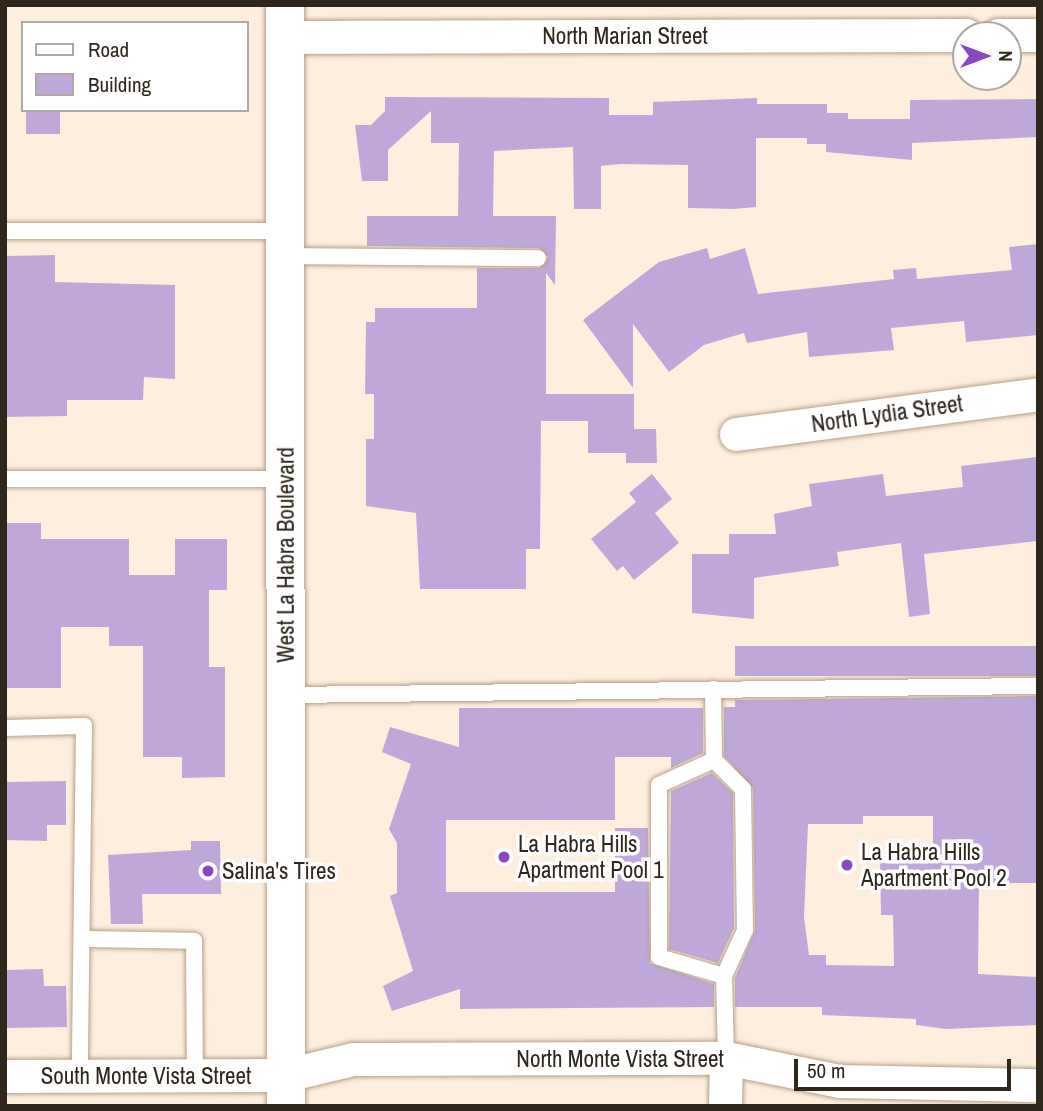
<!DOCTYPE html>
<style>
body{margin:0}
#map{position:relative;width:1043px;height:1111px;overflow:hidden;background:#fdeede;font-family:"Archivo Narrow",sans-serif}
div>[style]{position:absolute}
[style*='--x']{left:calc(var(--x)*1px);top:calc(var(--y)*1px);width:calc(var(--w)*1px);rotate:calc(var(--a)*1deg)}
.building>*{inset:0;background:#bfa8d9;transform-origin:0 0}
.roads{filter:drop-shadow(0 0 2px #b6a086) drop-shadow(0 0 2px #b6a086)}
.service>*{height:16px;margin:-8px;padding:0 8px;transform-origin:8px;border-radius:8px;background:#fff}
.minor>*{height:33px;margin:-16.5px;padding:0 16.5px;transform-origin:16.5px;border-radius:16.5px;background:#fff}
.secondary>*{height:38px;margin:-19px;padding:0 19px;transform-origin:19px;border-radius:19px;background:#fff}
.dots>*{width:19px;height:19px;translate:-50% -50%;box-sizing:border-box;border:4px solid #fff;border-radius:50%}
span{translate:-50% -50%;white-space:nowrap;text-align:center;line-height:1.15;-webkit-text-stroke:7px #fff;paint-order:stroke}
.street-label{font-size:23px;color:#2f261c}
.poi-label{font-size:23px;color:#2f261c}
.left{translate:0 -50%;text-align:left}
.frame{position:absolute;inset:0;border:7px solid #2f261c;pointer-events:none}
.legend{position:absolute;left:21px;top:21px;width:228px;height:91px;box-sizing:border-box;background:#fff;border:2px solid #aca8a4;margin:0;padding:9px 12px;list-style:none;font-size:21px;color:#2f261c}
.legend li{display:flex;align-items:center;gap:14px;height:35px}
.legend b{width:35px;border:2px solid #aca8a4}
.north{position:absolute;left:952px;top:21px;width:70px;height:70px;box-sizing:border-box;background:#fff;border:2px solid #aca8a4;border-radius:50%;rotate:90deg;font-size:19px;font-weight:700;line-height:28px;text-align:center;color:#2f261c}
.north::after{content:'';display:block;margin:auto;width:24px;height:32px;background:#8849bf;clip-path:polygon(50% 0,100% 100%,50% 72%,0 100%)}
.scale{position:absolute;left:794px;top:1059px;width:217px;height:32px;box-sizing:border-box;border:4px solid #2f261c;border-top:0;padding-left:9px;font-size:21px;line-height:24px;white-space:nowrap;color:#2f261c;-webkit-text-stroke:5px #fff;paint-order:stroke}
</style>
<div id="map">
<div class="building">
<i style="clip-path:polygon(385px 97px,609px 98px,609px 115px,653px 115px,653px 102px,757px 98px,757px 104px,827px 104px,827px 113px,848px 113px,848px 119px,910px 119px,910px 100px,1038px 99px,1038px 137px,912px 143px,912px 160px,826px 152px,826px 144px,807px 144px,807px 138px,756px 138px,756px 207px,734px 209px,688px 208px,688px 165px,620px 164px,601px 166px,601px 209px,574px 209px,573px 147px,494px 151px,493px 216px,556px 216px,555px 285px,546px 273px,546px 394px,634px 394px,634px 429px,656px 429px,657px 463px,626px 463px,626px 453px,588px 453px,588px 421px,541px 421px,540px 549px,526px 549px,526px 589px,420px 589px,416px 513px,366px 506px,366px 439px,374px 439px,374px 394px,365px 394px,366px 322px,375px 322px,375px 308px,477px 308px,477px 268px,539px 268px,548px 257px,538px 248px,367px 246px,367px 216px,458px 216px,459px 143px,431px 143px,431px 111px,388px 150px,388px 181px,362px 181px,355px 125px,371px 125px,385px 111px)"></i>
<i style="left:26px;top:110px;width:34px;height:24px"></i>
<i style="clip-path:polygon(1038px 244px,1038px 335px,966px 342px,964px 321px,891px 328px,894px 350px,809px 357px,807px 332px,747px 343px,744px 333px,704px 345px,669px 372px,633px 324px,633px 388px,583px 320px,659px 262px,707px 248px,710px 259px,745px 248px,758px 294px,894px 279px,893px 270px,916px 268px,917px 279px,1012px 270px,1009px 247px)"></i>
<i style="clip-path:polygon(55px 255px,55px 282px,175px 285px,175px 379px,144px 377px,143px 400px,67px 400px,67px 416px,5px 417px,5px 256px)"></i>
<i style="clip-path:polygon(1036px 457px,1038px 541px,924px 554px,930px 614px,909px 617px,901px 543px,837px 552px,839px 566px,754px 578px,754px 619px,692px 613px,692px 554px,729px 554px,729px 534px,776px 534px,774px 514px,812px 506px,809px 484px,883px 474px,886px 496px,963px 487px,961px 466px)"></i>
<i style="clip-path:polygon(652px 474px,672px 499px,655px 513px,679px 543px,634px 580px,623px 566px,617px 571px,591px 539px,636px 502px,629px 493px)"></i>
<i style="clip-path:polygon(5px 523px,41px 523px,41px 539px,129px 539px,129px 575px,175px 575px,175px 539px,227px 539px,227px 590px,209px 590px,209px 667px,225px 667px,225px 777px,182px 778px,182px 757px,143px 757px,143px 646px,109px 646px,109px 627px,61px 627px,61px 688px,5px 688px)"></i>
<i style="left:1038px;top:646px;width:30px;height:303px;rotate:90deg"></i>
<i style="clip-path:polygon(evenodd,1038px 696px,1038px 883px,979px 883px,978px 974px,1038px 977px,1038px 1025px,946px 1029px,916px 1025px,916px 1019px,822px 1015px,822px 1007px,735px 1007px,735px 978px,755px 930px,753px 789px,724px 756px,724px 707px,735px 707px,735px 700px,1038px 696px,863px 816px,933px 816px,933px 862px,880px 863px,881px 915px,893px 915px,894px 966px,826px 965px,826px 955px,809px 955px,804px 917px,808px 824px,863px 824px,863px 816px)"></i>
<i style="clip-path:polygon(459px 708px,703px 708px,703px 753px,671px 768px,671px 757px,615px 757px,615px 820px,446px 820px,446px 892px,615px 892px,615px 828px,648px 828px,650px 963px,714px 984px,714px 1007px,460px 1009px,460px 989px,392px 1011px,383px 986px,413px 971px,390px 896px,397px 893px,397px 843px,389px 829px,411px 764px,382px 752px,390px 727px,459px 747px)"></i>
<i style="clip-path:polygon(712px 773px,733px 793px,734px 928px,718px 963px,669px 949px,671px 791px)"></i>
<i style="clip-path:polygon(66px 781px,66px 825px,47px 825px,47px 841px,5px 840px,5px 782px)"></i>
<i style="clip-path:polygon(191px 841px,220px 841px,221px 894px,142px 894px,143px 924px,111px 924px,108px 855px,191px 850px)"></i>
<i style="clip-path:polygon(43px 969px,44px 986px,66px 986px,67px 1027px,5px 1028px,5px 970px)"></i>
</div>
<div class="roads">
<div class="service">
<i style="--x:5;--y:231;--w:280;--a:0"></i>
<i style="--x:285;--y:256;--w:253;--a:0.5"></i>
<i style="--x:5;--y:479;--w:281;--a:0"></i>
<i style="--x:713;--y:689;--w:71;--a:89.2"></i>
<i style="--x:714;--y:760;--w:41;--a:45"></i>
<i style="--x:743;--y:789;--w:141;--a:89.2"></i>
<i style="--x:745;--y:930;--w:51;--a:114.5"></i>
<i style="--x:724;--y:976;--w:82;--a:88.6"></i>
<i style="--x:286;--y:695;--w:752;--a:-0.69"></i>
<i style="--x:5;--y:728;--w:79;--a:-1.5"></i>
<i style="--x:84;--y:726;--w:350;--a:90.7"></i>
<i style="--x:714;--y:760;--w:60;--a:155.6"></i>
<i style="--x:659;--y:785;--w:172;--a:90"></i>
<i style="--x:659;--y:957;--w:68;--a:16.3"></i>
<i style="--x:82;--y:939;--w:112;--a:1"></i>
<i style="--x:194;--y:941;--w:135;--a:89.6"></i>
</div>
<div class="minor">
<i style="--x:998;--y:35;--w:40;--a:0"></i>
<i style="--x:285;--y:37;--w:681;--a:-0.17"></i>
<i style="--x:736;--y:434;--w:305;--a:-7.5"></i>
<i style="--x:5;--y:1076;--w:281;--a:-0.2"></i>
<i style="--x:286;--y:1075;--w:69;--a:-13.4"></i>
<i style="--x:353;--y:1059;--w:373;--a:-0.2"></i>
<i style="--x:726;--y:1058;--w:115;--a:11.5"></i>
<i style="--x:839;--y:1081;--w:199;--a:1.2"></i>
<i style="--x:725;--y:1106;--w:48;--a:-88.8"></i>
</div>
<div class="secondary">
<i style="--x:285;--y:5;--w:1101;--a:89.95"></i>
</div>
</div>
<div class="dots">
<i style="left:504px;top:857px;background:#8849bf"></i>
<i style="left:847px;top:865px;background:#8849bf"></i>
<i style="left:208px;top:871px;background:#8849bf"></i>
</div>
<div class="street-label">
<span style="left:625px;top:36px">North Marian Street</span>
<span style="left:887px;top:414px;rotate:-8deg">North Lydia Street</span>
<span style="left:286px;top:555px;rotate:-90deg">West La Habra Boulevard</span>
<span style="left:620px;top:1059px">North Monte Vista Street</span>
<span style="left:146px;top:1076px">South Monte Vista Street</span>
</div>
<div class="poi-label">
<span class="left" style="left:518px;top:857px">La Habra Hills<br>Apartment Pool 1</span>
<span class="left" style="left:861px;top:865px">La Habra Hills<br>Apartment Pool 2</span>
<span class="left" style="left:222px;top:871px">Salina's Tires</span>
</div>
<div class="frame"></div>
<ul class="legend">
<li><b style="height:9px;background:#fff"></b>Road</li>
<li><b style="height:19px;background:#bfa8d9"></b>Building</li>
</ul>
<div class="north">N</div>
<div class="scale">50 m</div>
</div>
